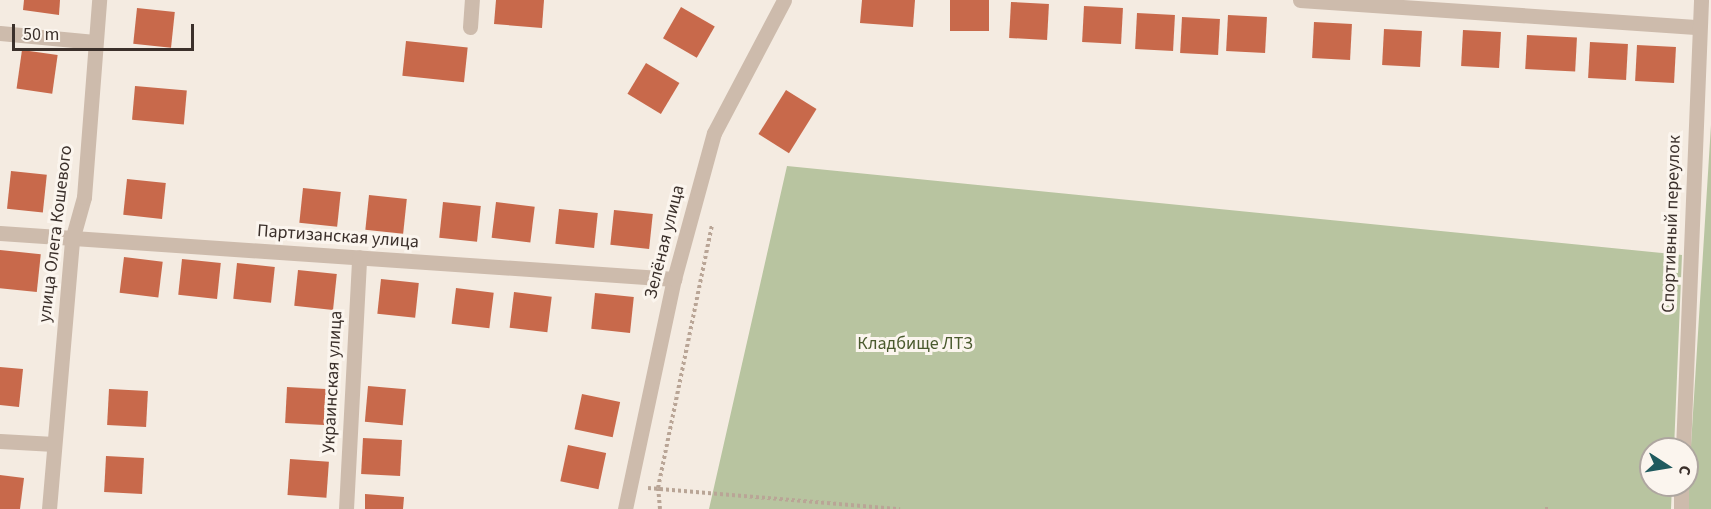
<!DOCTYPE html>
<meta charset="utf-8">
<style>
body{margin:0}
#map{position:relative;width:1711px;height:509px;overflow:hidden;background:#f4ebe1;font-family:"Source Sans 3",sans-serif}
div>[style]{position:absolute}
[style*='--x']{left:calc(var(--x)*1px);top:calc(var(--y)*1px);width:calc(var(--w)*1px);rotate:calc(var(--a)*1deg)}
.green>*{inset:0;background:#b8c4a0}
.building>*{inset:0;background:#c8694b;transform-origin:0 0}
.path>*{height:4px;margin-top:-2px;transform-origin:0;background:repeating-linear-gradient(90deg,#b9a596 0 3px,transparent 0 6px)}
.minor>*{height:15px;margin:-7.5px;padding:0 7.5px;transform-origin:7.5px;border-radius:7.5px;background:#cdbbac}
.tertiary>*{height:15px;margin:-7.5px;padding:0 7.5px;transform-origin:7.5px;border-radius:7.5px;background:#cdbbac}
span{translate:-50% -50%;white-space:nowrap;text-align:center;line-height:1.15;-webkit-text-stroke:6px #fbf5ee;paint-order:stroke}
.street-label{font-size:18px;color:#3b302b}
.park-label{font-size:18px;color:#4a5a2e}
.north{position:absolute;left:1639px;top:437px;width:60px;height:60px;box-sizing:border-box;background:#fbf5ee;border:2px solid #aea6a0;border-radius:50%;rotate:102deg;font-size:16px;font-weight:700;line-height:24px;text-align:center;color:#3b302b}
.north::after{content:'';display:block;margin:auto;width:21px;height:27px;background:#1f5a5e;clip-path:polygon(50% 0,100% 100%,50% 72%,0 100%)}
.scale{position:absolute;left:12px;top:24px;width:182px;height:27px;box-sizing:border-box;border:3px solid #3b302b;border-top:0;padding-left:8px;font-size:18px;line-height:21px;white-space:nowrap;color:#3b302b;-webkit-text-stroke:4px #fbf5ee;paint-order:stroke}
</style>
<div id="map">
<div class="green">
<i style="clip-path:polygon(1711px 125px,1711px 509px,1687px 509px)"></i>
<i style="clip-path:polygon(787px 166px,1682px 255px,1674px 449px,1651px 449px,1651px 485px,1672px 485px,1671px 509px,709px 509px)"></i>
</div>
<div class="building">
<i style="clip-path:polygon(24px 0,60px 0,59px 15px,23px 10px)"></i>
<i style="clip-path:polygon(496px 0,544px 0,542px 28px,494px 24px)"></i>
<i style="clip-path:polygon(862px 0,915px 0,913px 27px,860px 23px)"></i>
<i style="left:950px;top:0;width:39px;height:31px"></i>
<i style="left:1011px;top:2px;width:38px;height:36px;rotate:3deg"></i>
<i style="left:1084px;top:6px;width:39px;height:36px;rotate:3deg"></i>
<i style="left:681px;top:7px;width:39px;height:36px;rotate:30deg"></i>
<i style="left:137px;top:8px;width:38px;height:36px;rotate:6deg"></i>
<i style="left:1137px;top:13px;width:38px;height:36px;rotate:3deg"></i>
<i style="left:1228px;top:15px;width:39px;height:36px;rotate:3deg"></i>
<i style="left:1182px;top:17px;width:38px;height:36px;rotate:3deg"></i>
<i style="left:1314px;top:22px;width:38px;height:36px;rotate:3deg"></i>
<i style="left:1384px;top:29px;width:38px;height:36px;rotate:3deg"></i>
<i style="left:1463px;top:30px;width:38px;height:36px;rotate:3deg"></i>
<i style="left:1527px;top:35px;width:50px;height:34px;rotate:3deg"></i>
<i style="left:406px;top:41px;width:62px;height:35px;rotate:6deg"></i>
<i style="left:1590px;top:42px;width:38px;height:36px;rotate:3deg"></i>
<i style="left:1637px;top:45px;width:39px;height:36px;rotate:3deg"></i>
<i style="left:22px;top:50px;width:36px;height:39px;rotate:8deg"></i>
<i style="left:646px;top:63px;width:39px;height:36px;rotate:31deg"></i>
<i style="left:135px;top:86px;width:52px;height:34px;rotate:5deg"></i>
<i style="left:786px;top:90px;width:36px;height:52px;rotate:32deg"></i>
<i style="left:11px;top:171px;width:36px;height:38px;rotate:6deg"></i>
<i style="left:127px;top:179px;width:39px;height:36px;rotate:6deg"></i>
<i style="left:303px;top:188px;width:38px;height:35px;rotate:6deg"></i>
<i style="left:369px;top:195px;width:38px;height:35px;rotate:6deg"></i>
<i style="left:443px;top:202px;width:38px;height:36px;rotate:6deg"></i>
<i style="left:496px;top:202px;width:39px;height:36px;rotate:7deg"></i>
<i style="left:559px;top:209px;width:39px;height:35px;rotate:6deg"></i>
<i style="left:614px;top:210px;width:39px;height:35px;rotate:6deg"></i>
<i style="left:0;top:250px;width:41px;height:38px;rotate:6deg"></i>
<i style="left:124px;top:257px;width:39px;height:36px;rotate:7deg"></i>
<i style="left:182px;top:259px;width:39px;height:36px;rotate:6deg"></i>
<i style="left:237px;top:263px;width:38px;height:36px;rotate:6deg"></i>
<i style="left:298px;top:270px;width:39px;height:36px;rotate:6deg"></i>
<i style="left:381px;top:279px;width:38px;height:35px;rotate:6deg"></i>
<i style="left:456px;top:288px;width:38px;height:36px;rotate:7deg"></i>
<i style="left:514px;top:292px;width:38px;height:36px;rotate:7deg"></i>
<i style="left:595px;top:293px;width:39px;height:36px;rotate:6deg"></i>
<i style="clip-path:polygon(0 367px,23px 369px,19px 407px,0 405px)"></i>
<i style="left:368px;top:386px;width:38px;height:36px;rotate:5deg"></i>
<i style="left:287px;top:387px;width:39px;height:36px;rotate:3deg"></i>
<i style="left:109px;top:389px;width:39px;height:36px;rotate:3deg"></i>
<i style="left:582px;top:394px;width:39px;height:36px;rotate:12deg"></i>
<i style="left:363px;top:438px;width:39px;height:36px;rotate:3deg"></i>
<i style="left:568px;top:445px;width:39px;height:37px;rotate:12deg"></i>
<i style="left:106px;top:456px;width:38px;height:36px;rotate:3deg"></i>
<i style="left:290px;top:459px;width:39px;height:36px;rotate:4deg"></i>
<i style="clip-path:polygon(0 475px,24px 478px,20px 509px,0 509px)"></i>
<i style="clip-path:polygon(365px 494px,404px 497px,403px 509px,365px 509px)"></i>
</div>
<div class="path">
<i style="--x:648;--y:488;--w:253;--a:4.8"></i>
<i style="--x:660;--y:509;--w:21;--a:-95"></i>
<i style="--x:658;--y:488;--w:269;--a:-78.4"></i>
<i style="--x:1545;--y:509;--w:3;--a:0"></i>
</div>
<div class="minor">
<i style="--x:1300;--y:0;--w:400;--a:3.9"></i>
<i style="--x:470;--y:27;--w:27;--a:-86"></i>
<i style="--x:0;--y:33;--w:95;--a:5.4"></i>
<i style="--x:0;--y:233;--w:676;--a:3.9"></i>
<i style="--x:0;--y:441;--w:54;--a:3.2"></i>
<i style="--x:1683;--y:449;--w:449;--a:-87.7"></i>
<i style="--x:49;--y:509;--w:270;--a:-85.1"></i>
<i style="--x:72;--y:240;--w:45;--a:-74.4"></i>
<i style="--x:84;--y:197;--w:198;--a:-85.6"></i>
<i style="--x:346;--y:509;--w:252;--a:-87"></i>
<i style="--x:1681;--y:509;--w:24;--a:-90"></i>
</div>
<div class="tertiary">
<i style="--x:625;--y:509;--w:235;--a:-78"></i>
<i style="--x:674;--y:279;--w:151;--a:-74.7"></i>
<i style="--x:714;--y:133;--w:150;--a:-62.2"></i>
</div>
<div class="street-label">
<span style="left:1672px;top:224px;rotate:-88deg">Спортивный переулок</span>
<span style="left:56px;top:234px;rotate:-83deg">улица Олега Кошевого</span>
<span style="left:338px;top:237px;rotate:4deg">Партизанская улица</span>
<span style="left:665px;top:242px;rotate:-76deg">Зелёная улица</span>
<span style="left:333px;top:382px;rotate:-87deg">Украинская улица</span>
</div>
<div class="park-label">
<span style="left:915px;top:344px">Кладбище ЛТЗ</span>
</div>
<div class="north">С</div>
<div class="scale">50 m</div>
</div>
